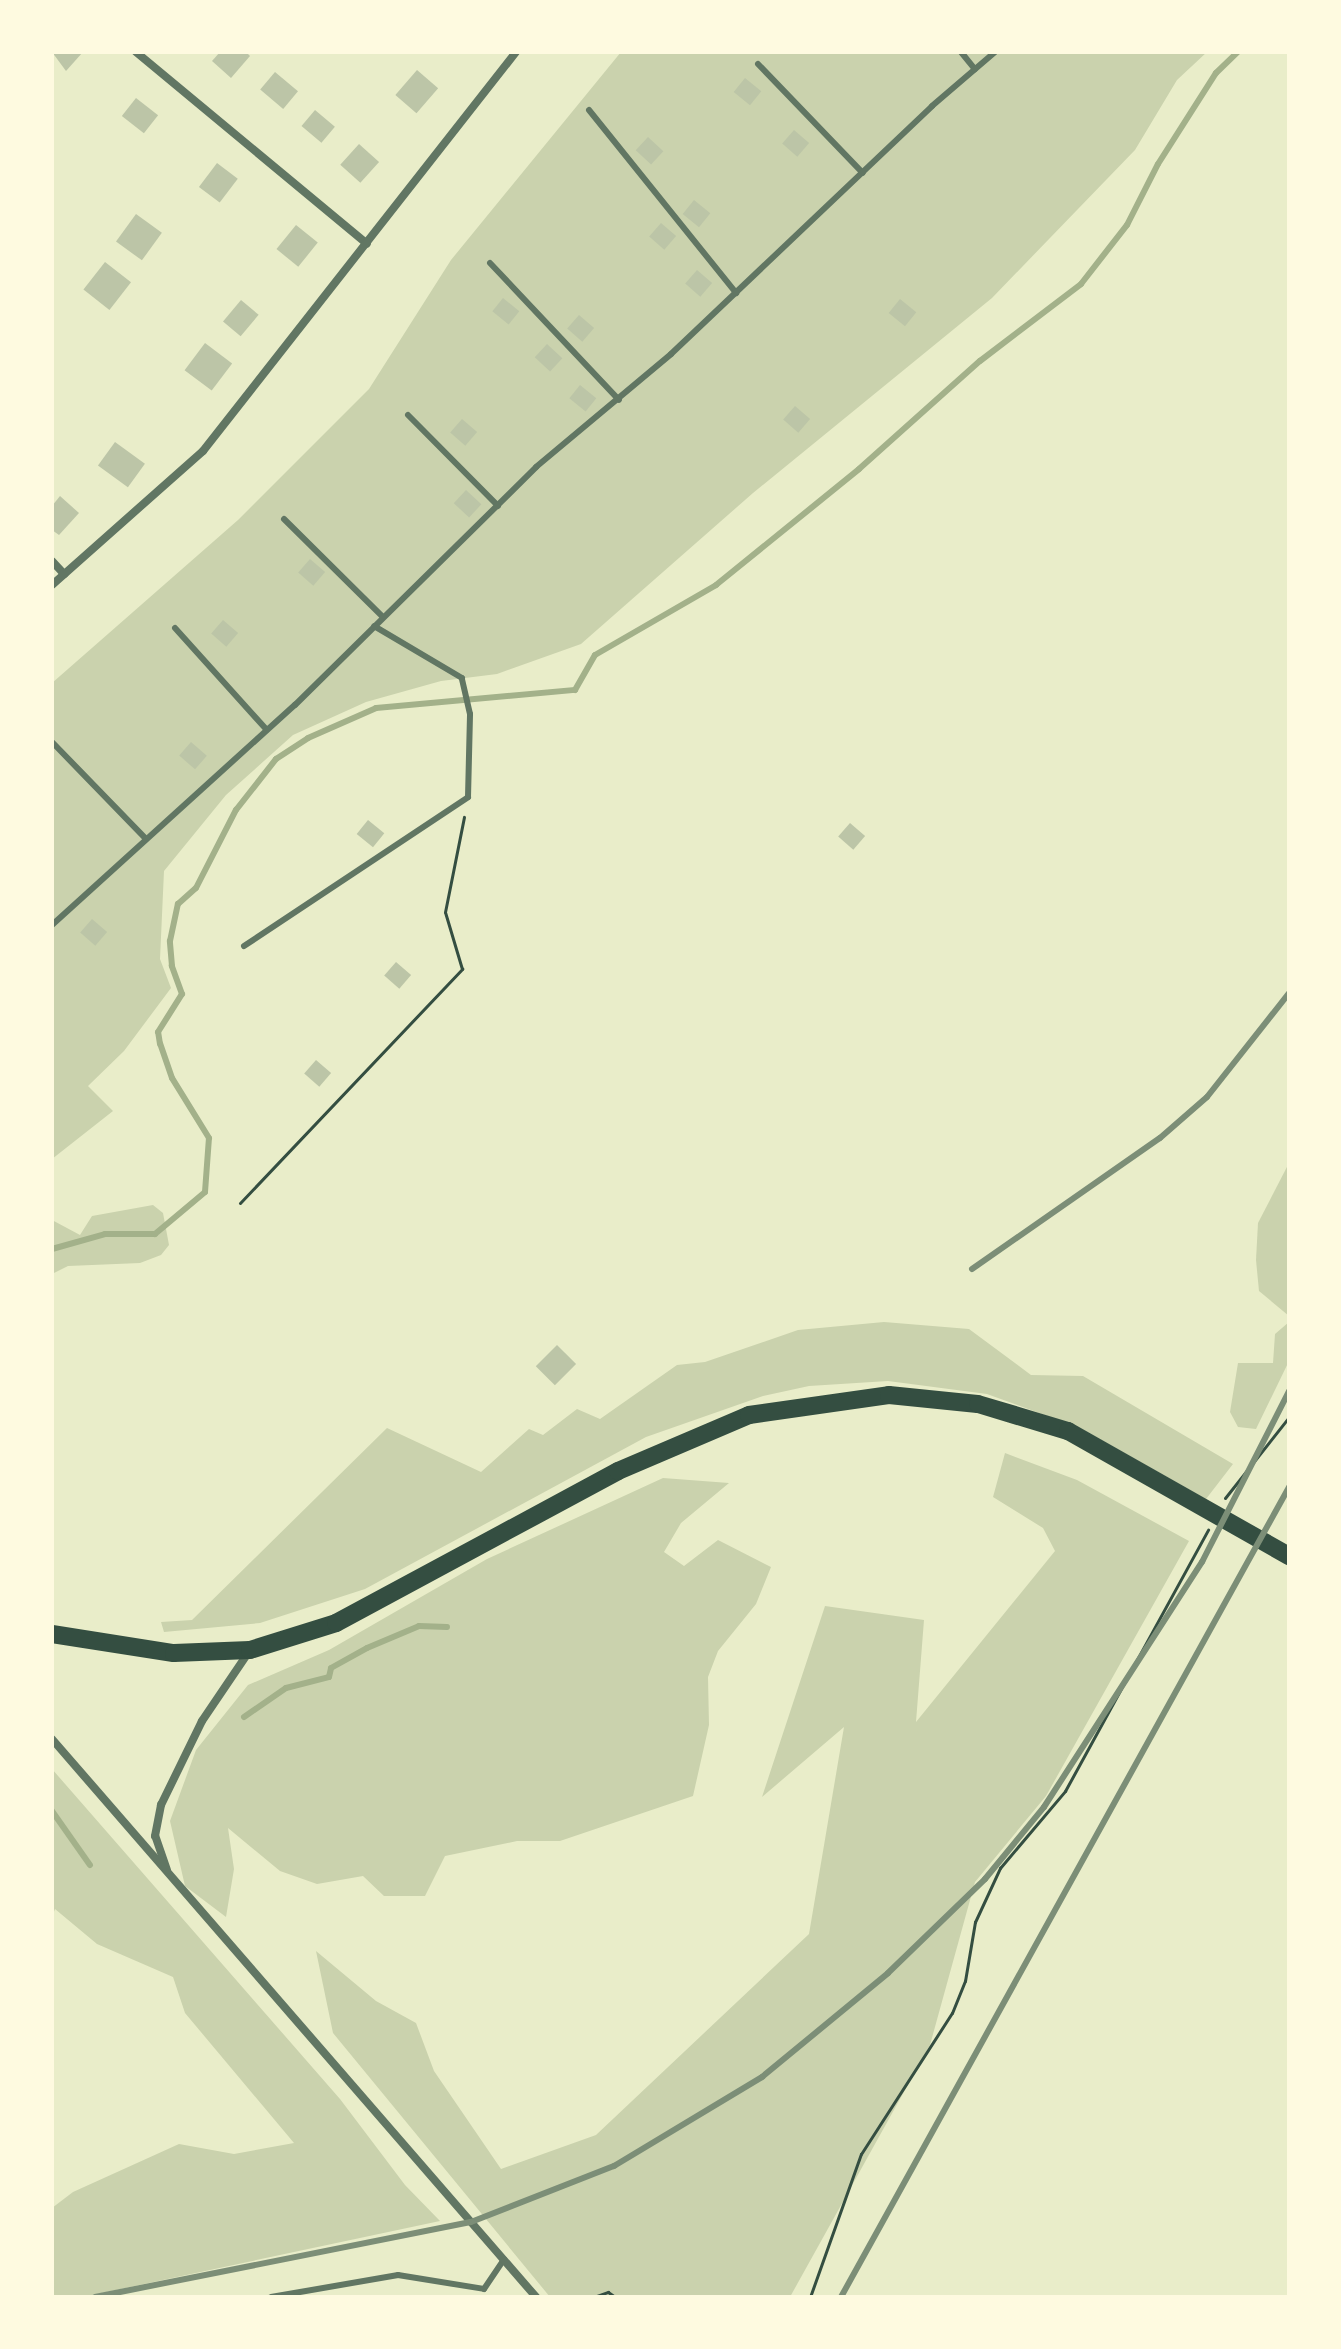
<!DOCTYPE html>
<style>
body{margin:0}
#map{position:relative;width:1341px;height:2349px;overflow:hidden;background:#e9edc9;font-family:"Sofia Sans Condensed",sans-serif}
div>[style]{position:absolute}
[style*='--x']{left:calc(var(--x)*1px);top:calc(var(--y)*1px);width:calc(var(--w)*1px);rotate:calc(var(--a)*1deg)}
.green>*{inset:0;background:#cad2ad}
.stream>*{height:6px;margin:-3px;padding:0 3px;transform-origin:3px;border-radius:3px;background:#a3b18a}
.building>*{inset:0;background:#bcc5a7;transform-origin:0 0}
.path>*{height:3px;margin:-1.5px;padding:0 1.5px;transform-origin:1.5px;border-radius:1.5px;background:#344e41}
.service>*{height:6px;margin:-3px;padding:0 3px;transform-origin:3px;border-radius:3px;background:#617663}
.minor>*{height:8px;margin:-4px;padding:0 4px;transform-origin:4px;border-radius:4px;background:#617663}
.primary>*{height:18px;margin:-9px;padding:0 9px;transform-origin:9px;border-radius:9px;background:#344e41}
.rail>*{height:6px;margin:-3px;padding:0 3px;transform-origin:3px;border-radius:3px;background:#7c8e77}
span{translate:-50% -50%;white-space:nowrap;text-align:center;line-height:1.15;-webkit-text-stroke:8px #fefae0;paint-order:stroke}
.frame{position:absolute;inset:0;border:54px solid #fefae0;pointer-events:none}
</style>
<div id="map">
<div class="green">
<i style="clip-path:polygon(621px 52px,1207px 52px,1177px 80px,1135px 150px,992px 298px,753px 493px,581px 644px,497px 674px,441px 681px,366px 702px,293px 735px,226px 795px,164px 871px,160px 959px,171px 988px,124px 1051px,88px 1086px,113px 1111px,52px 1159px,52px 683px,238px 520px,369px 389px,451px 260px)"></i>
<i style="clip-path:polygon(1289px 1163px,1289px 1316px,1259px 1291px,1256px 1260px,1258px 1223px)"></i>
<i style="clip-path:polygon(153px 1205px,163px 1213px,169px 1245px,161px 1255px,140px 1263px,68px 1266px,52px 1274px,52px 1220px,80px 1235px,92px 1216px)"></i>
<i style="clip-path:polygon(884px 1322px,969px 1329px,1031px 1375px,1083px 1376px,1233px 1464px,1206px 1499px,1080px 1428px,987px 1394px,888px 1381px,809px 1386px,763px 1396px,646px 1437px,365px 1589px,260px 1623px,164px 1632px,161px 1622px,192px 1620px,387px 1428px,481px 1472px,529px 1429px,543px 1435px,577px 1409px,600px 1419px,677px 1365px,705px 1362px,798px 1330px)"></i>
<i style="clip-path:polygon(1289px 1322px,1289px 1361px,1256px 1429px,1238px 1427px,1230px 1412px,1238px 1363px,1273px 1363px,1275px 1334px)"></i>
<i style="clip-path:polygon(1005px 1453px,1077px 1480px,1189px 1541px,1046px 1796px,975px 1882px,930px 2045px,790px 2297px,550px 2297px,333px 2033px,316px 1951px,376px 2001px,416px 2023px,434px 2071px,501px 2169px,596px 2135px,809px 1934px,844px 1727px,762px 1797px,825px 1606px,924px 1620px,916px 1722px,1055px 1551px,1043px 1528px,993px 1497px)"></i>
<i style="clip-path:polygon(663px 1478px,729px 1483px,681px 1523px,664px 1552px,684px 1566px,718px 1540px,771px 1567px,756px 1604px,718px 1651px,708px 1677px,709px 1725px,693px 1796px,560px 1841px,517px 1841px,445px 1856px,425px 1896px,384px 1896px,363px 1876px,317px 1884px,280px 1871px,228px 1828px,234px 1869px,226px 1917px,185px 1886px,170px 1821px,196px 1750px,248px 1685px,329px 1650px,487px 1559px)"></i>
<i style="clip-path:polygon(52px 1769px,340px 2099px,405px 2185px,440px 2221px,83px 2297px,52px 2297px,52px 2208px,73px 2192px,179px 2144px,234px 2154px,294px 2143px,185px 2013px,173px 1977px,97px 1944px,55px 1909px,52px 1917px)"></i>
</div>
<div class="stream">
<i style="--x:52;--y:1249;--w:55;--a:-15.8"></i>
<i style="--x:105;--y:1234;--w:50;--a:0"></i>
<i style="--x:155;--y:1234;--w:65;--a:-40"></i>
<i style="--x:205;--y:1192;--w:54;--a:-85.8"></i>
<i style="--x:209;--y:1138;--w:70;--a:-121.7"></i>
<i style="--x:172;--y:1078;--w:36;--a:-109"></i>
<i style="--x:160;--y:1044;--w:12;--a:-99"></i>
<i style="--x:158;--y:1032;--w:45;--a:-57.7"></i>
<i style="--x:182;--y:994;--w:30;--a:-110"></i>
<i style="--x:172;--y:966;--w:25;--a:-95"></i>
<i style="--x:170;--y:941;--w:38;--a:-78"></i>
<i style="--x:178;--y:904;--w:24;--a:-42"></i>
<i style="--x:196;--y:888;--w:88;--a:-62.9"></i>
<i style="--x:236;--y:810;--w:65;--a:-51.9"></i>
<i style="--x:276;--y:759;--w:38;--a:-33"></i>
<i style="--x:308;--y:738;--w:74;--a:-23.8"></i>
<i style="--x:376;--y:708;--w:200;--a:-5.2"></i>
<i style="--x:575;--y:690;--w:40;--a:-60.3"></i>
<i style="--x:595;--y:655;--w:140;--a:-30"></i>
<i style="--x:716;--y:585;--w:184;--a:-39"></i>
<i style="--x:859;--y:469;--w:162;--a:-41.8"></i>
<i style="--x:980;--y:361;--w:127;--a:-37.3"></i>
<i style="--x:1081;--y:284;--w:75;--a:-52.1"></i>
<i style="--x:1127;--y:225;--w:68;--a:-63.1"></i>
<i style="--x:1158;--y:164;--w:108;--a:-57.5"></i>
<i style="--x:1216;--y:73;--w:30;--a:-44"></i>
<i style="--x:244;--y:1717;--w:51;--a:-34.6"></i>
<i style="--x:286;--y:1688;--w:44;--a:-14.3"></i>
<i style="--x:329;--y:1677;--w:9;--a:-77"></i>
<i style="--x:331;--y:1668;--w:41;--a:-29.1"></i>
<i style="--x:367;--y:1648;--w:56;--a:-22.9"></i>
<i style="--x:419;--y:1626;--w:28;--a:2"></i>
<i style="--x:52;--y:1811;--w:66;--a:54.9"></i>
</div>
<div class="building">
<i style="clip-path:polygon(52px 52px,83px 52px,66px 71px)"></i>
<i style="clip-path:polygon(220px 52px,246px 52px,250px 56px,231px 78px,212px 61px)"></i>
<i style="left:417px;top:70px;width:28px;height:33px;rotate:41deg"></i>
<i style="left:275px;top:72px;width:30px;height:23px;rotate:40deg"></i>
<i style="left:745px;top:78px;width:21px;height:18px;rotate:39deg"></i>
<i style="left:136px;top:98px;width:28px;height:23px;rotate:38deg"></i>
<i style="left:315px;top:110px;width:26px;height:21px;rotate:40deg"></i>
<i style="left:794px;top:130px;width:20px;height:18px;rotate:41deg"></i>
<i style="left:648px;top:137px;width:21px;height:18px;rotate:43deg"></i>
<i style="left:359px;top:144px;width:27px;height:28px;rotate:42deg"></i>
<i style="left:217px;top:163px;width:26px;height:30px;rotate:37deg"></i>
<i style="left:694px;top:200px;width:21px;height:18px;rotate:39deg"></i>
<i style="left:136px;top:214px;width:32px;height:34px;rotate:36deg"></i>
<i style="left:661px;top:223px;width:20px;height:18px;rotate:41deg"></i>
<i style="left:296px;top:225px;width:28px;height:31px;rotate:39deg"></i>
<i style="left:105px;top:262px;width:33px;height:35px;rotate:38deg"></i>
<i style="left:697px;top:270px;width:20px;height:18px;rotate:41deg"></i>
<i style="left:503px;top:298px;width:21px;height:17px;rotate:39deg"></i>
<i style="left:900px;top:299px;width:21px;height:18px;rotate:39deg"></i>
<i style="left:241px;top:300px;width:23px;height:28px;rotate:40deg"></i>
<i style="left:579px;top:315px;width:20px;height:18px;rotate:41deg"></i>
<i style="left:205px;top:343px;width:34px;height:34px;rotate:37deg"></i>
<i style="left:547px;top:344px;width:21px;height:18px;rotate:43deg"></i>
<i style="left:580px;top:385px;width:21px;height:17px;rotate:39deg"></i>
<i style="left:795px;top:406px;width:20px;height:18px;rotate:41deg"></i>
<i style="left:462px;top:419px;width:20px;height:18px;rotate:41deg"></i>
<i style="left:115px;top:442px;width:37px;height:29px;rotate:36deg"></i>
<i style="left:466px;top:490px;width:21px;height:18px;rotate:43deg"></i>
<i style="clip-path:polygon(60px 496px,79px 513px,59px 535px,52px 530px,52px 506px)"></i>
<i style="left:310px;top:559px;width:20px;height:18px;rotate:41deg"></i>
<i style="left:223px;top:620px;width:20px;height:18px;rotate:41deg"></i>
<i style="left:191px;top:742px;width:21px;height:18px;rotate:41deg"></i>
<i style="left:368px;top:820px;width:21px;height:18px;rotate:39deg"></i>
<i style="left:850px;top:823px;width:20px;height:18px;rotate:41deg"></i>
<i style="left:92px;top:919px;width:20px;height:18px;rotate:41deg"></i>
<i style="left:396px;top:962px;width:20px;height:18px;rotate:41deg"></i>
<i style="left:316px;top:1060px;width:20px;height:18px;rotate:41deg"></i>
<i style="left:557px;top:1345px;width:27px;height:30px;rotate:45deg"></i>
</div>
<div class="path">
<i style="--x:240;--y:1203;--w:323;--a:-46.5"></i>
<i style="--x:462;--y:969;--w:59;--a:-106.6"></i>
<i style="--x:445;--y:912;--w:97;--a:-78.7"></i>
<i style="--x:1225;--y:1498;--w:103;--a:-51.7"></i>
<i style="--x:594;--y:2297;--w:15;--a:-20"></i>
<i style="--x:608;--y:2292;--w:9;--a:36"></i>
<i style="--x:810;--y:2297;--w:152;--a:-70.4"></i>
<i style="--x:861;--y:2154;--w:168;--a:-57.2"></i>
<i style="--x:952;--y:2013;--w:35;--a:-68"></i>
<i style="--x:965;--y:1981;--w:60;--a:-80.4"></i>
<i style="--x:975;--y:1922;--w:60;--a:-65.2"></i>
<i style="--x:1000;--y:1868;--w:101;--a:-49.8"></i>
<i style="--x:1065;--y:1791;--w:298;--a:-61.3"></i>
</div>
<div class="service">
<i style="--x:961;--y:52;--w:22;--a:51"></i>
<i style="--x:758;--y:64;--w:151;--a:46.1"></i>
<i style="--x:589;--y:110;--w:235;--a:51.2"></i>
<i style="--x:490;--y:263;--w:188;--a:46.7"></i>
<i style="--x:408;--y:415;--w:128;--a:45.3"></i>
<i style="--x:284;--y:519;--w:139;--a:44.7"></i>
<i style="--x:175;--y:628;--w:137;--a:48"></i>
<i style="--x:52;--y:742;--w:135;--a:45.9"></i>
<i style="--x:52;--y:925;--w:328;--a:-42.2"></i>
<i style="--x:295;--y:705;--w:339;--a:-44.6"></i>
<i style="--x:536;--y:467;--w:176;--a:-39.9"></i>
<i style="--x:671;--y:354;--w:360;--a:-43.5"></i>
<i style="--x:932;--y:106;--w:83;--a:-40.6"></i>
<i style="--x:244;--y:946;--w:269;--a:-33.6"></i>
<i style="--x:468;--y:797;--w:83;--a:-88.6"></i>
<i style="--x:470;--y:714;--w:37;--a:-103"></i>
<i style="--x:462;--y:678;--w:102;--a:-149.4"></i>
<i style="--x:271;--y:2297;--w:129;--a:-9.8"></i>
<i style="--x:398;--y:2275;--w:87;--a:9.2"></i>
<i style="--x:484;--y:2289;--w:36;--a:-56"></i>
</div>
<div class="minor">
<i style="--x:136;--y:52;--w:300;--a:39.7"></i>
<i style="--x:52;--y:561;--w:18;--a:47"></i>
<i style="--x:52;--y:585;--w:202;--a:-41.6"></i>
<i style="--x:203;--y:451;--w:507;--a:-51.89"></i>
<i style="--x:52;--y:1739;--w:739;--a:49.06"></i>
<i style="--x:167;--y:1870;--w:36;--a:-109"></i>
<i style="--x:155;--y:1836;--w:32;--a:-79"></i>
<i style="--x:161;--y:1805;--w:93;--a:-64"></i>
<i style="--x:202;--y:1721;--w:86;--a:-55.9"></i>
</div>
<div class="primary">
<i style="--x:52;--y:1634;--w:123;--a:8.9"></i>
<i style="--x:174;--y:1653;--w:76;--a:-2.3"></i>
<i style="--x:250;--y:1650;--w:90;--a:-17.4"></i>
<i style="--x:336;--y:1623;--w:320;--a:-28.3"></i>
<i style="--x:618;--y:1471;--w:142;--a:-23.1"></i>
<i style="--x:749;--y:1415;--w:141;--a:-8.1"></i>
<i style="--x:889;--y:1395;--w:89;--a:5.8"></i>
<i style="--x:978;--y:1404;--w:94;--a:16.7"></i>
<i style="--x:1068;--y:1431;--w:254;--a:29.5"></i>
</div>
<div class="rail">
<i style="--x:972;--y:1269;--w:229;--a:-34.9"></i>
<i style="--x:1160;--y:1138;--w:62;--a:-41.1"></i>
<i style="--x:1207;--y:1097;--w:132;--a:-51.7"></i>
<i style="--x:95;--y:2297;--w:383;--a:-11.3"></i>
<i style="--x:471;--y:2222;--w:154;--a:-21.4"></i>
<i style="--x:614;--y:2166;--w:173;--a:-31"></i>
<i style="--x:762;--y:2077;--w:163;--a:-39.5"></i>
<i style="--x:888;--y:1973;--w:135;--a:-44.1"></i>
<i style="--x:985;--y:1879;--w:93;--a:-50.7"></i>
<i style="--x:1044;--y:1807;--w:292;--a:-57.2"></i>
<i style="--x:1202;--y:1562;--w:192;--a:-63"></i>
<i style="--x:841;--y:2297;--w:926;--a:-61.05"></i>
</div>
<div class="frame"></div>
</div>
